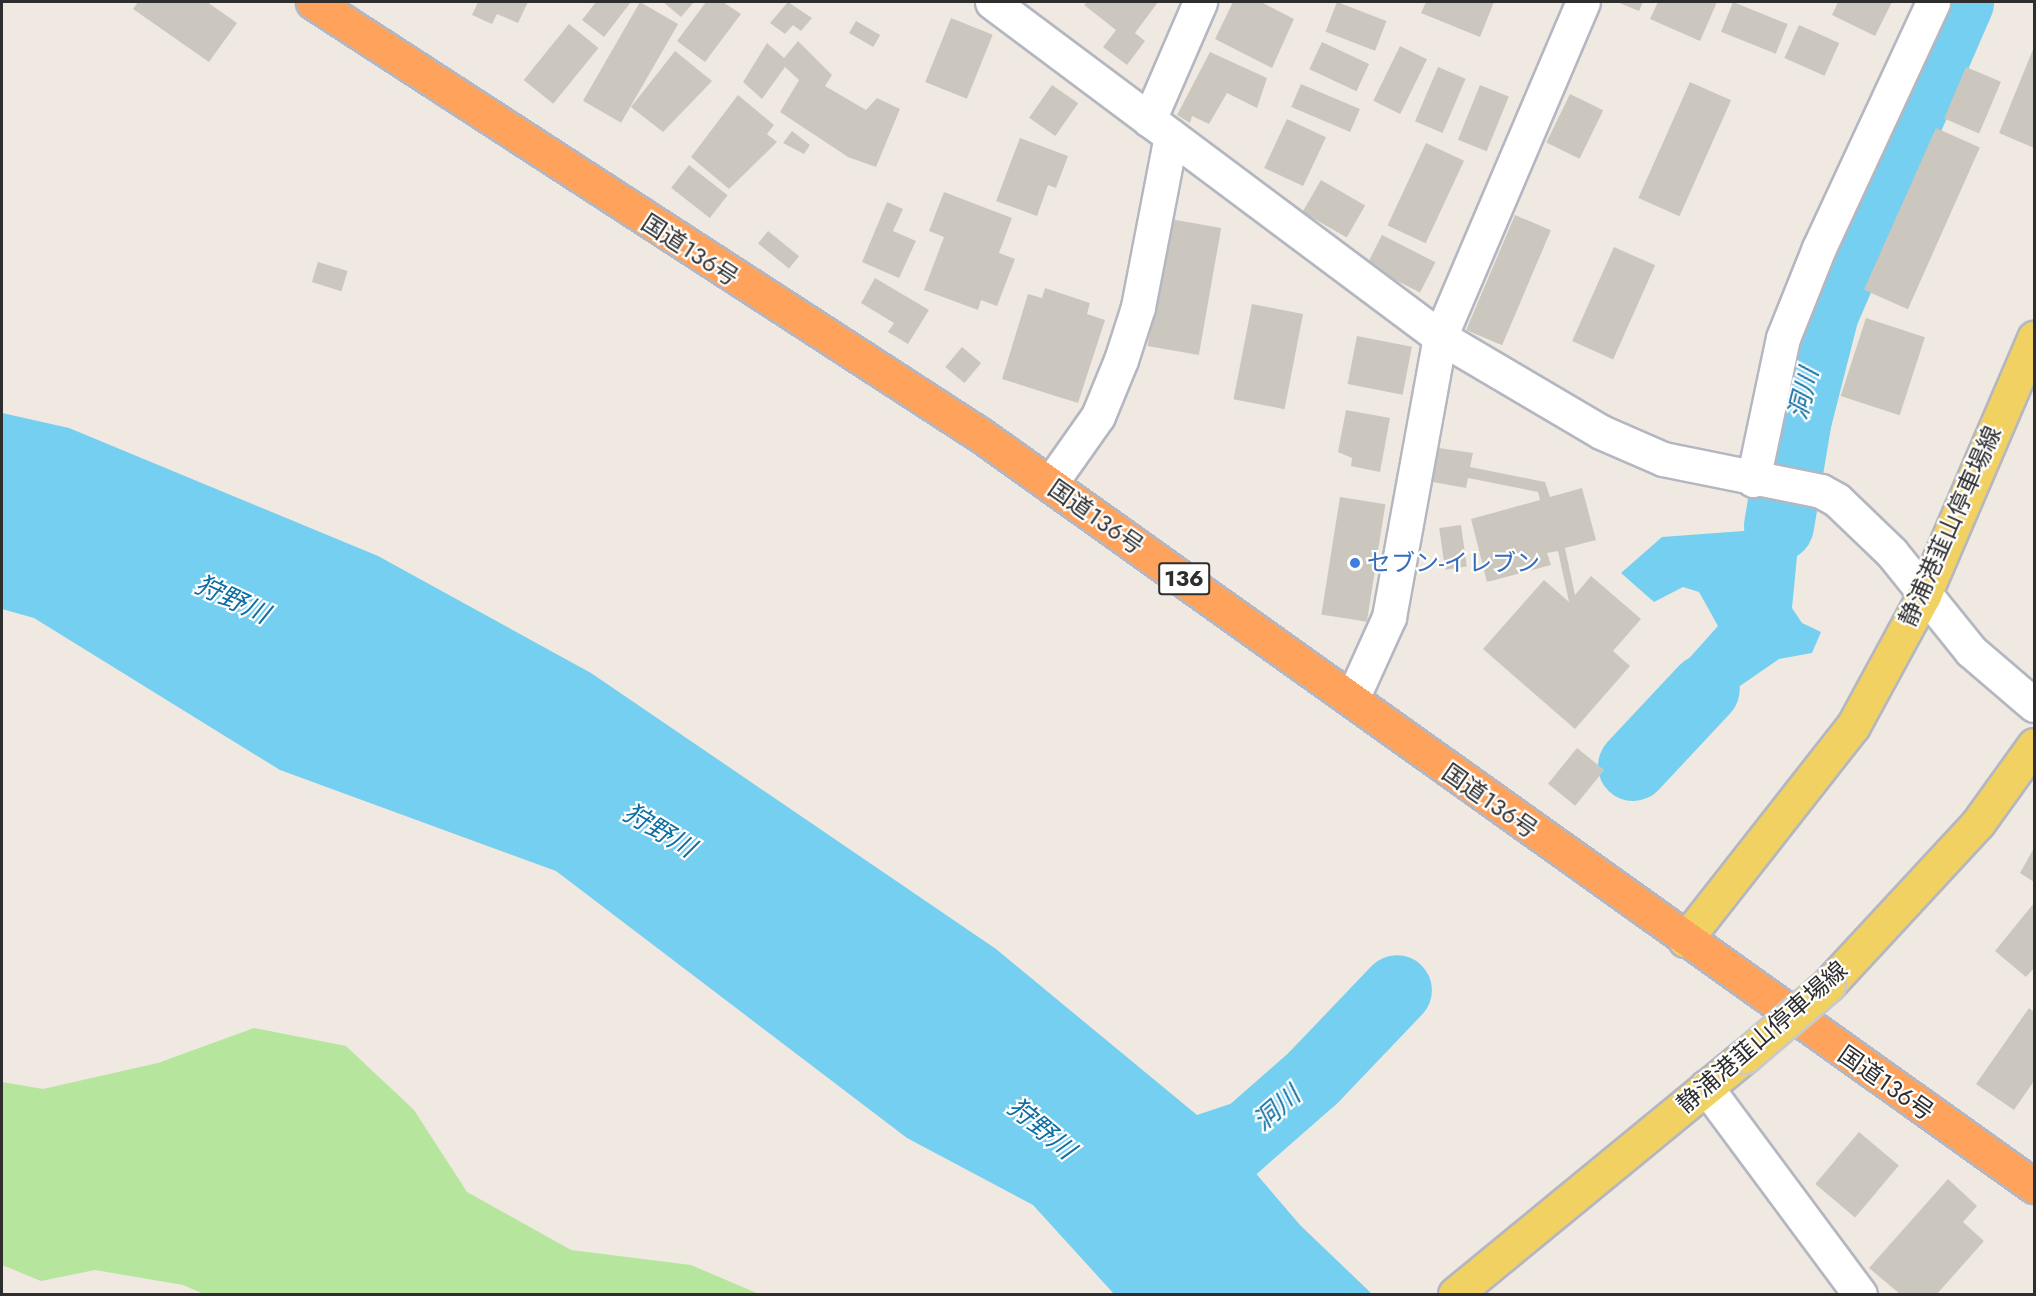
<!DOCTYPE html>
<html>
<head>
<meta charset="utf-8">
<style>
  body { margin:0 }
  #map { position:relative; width:2036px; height:1296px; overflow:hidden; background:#efe9e1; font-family:Jost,"Noto Sans JP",sans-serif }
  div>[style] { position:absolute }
  .green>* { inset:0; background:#b6e59e }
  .water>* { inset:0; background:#75cff0 }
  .river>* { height:70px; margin:-35px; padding:0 35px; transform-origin:35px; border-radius:35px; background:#75cff0 }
  .building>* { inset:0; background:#cbc7bf; transform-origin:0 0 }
  .roads { filter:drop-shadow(2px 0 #b4b7c1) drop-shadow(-2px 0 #b4b7c1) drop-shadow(0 2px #b4b7c1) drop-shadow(0 -2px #b4b7c1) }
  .minor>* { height:33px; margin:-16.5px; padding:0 16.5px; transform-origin:16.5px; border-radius:16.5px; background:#fff }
  .major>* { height:33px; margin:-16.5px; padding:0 16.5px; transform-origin:16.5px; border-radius:16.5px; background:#f2d163 }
  .highway>* { height:33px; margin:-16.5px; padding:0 16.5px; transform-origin:16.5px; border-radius:16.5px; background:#ffa35c }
  .bridges { filter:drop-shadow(2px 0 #c9c9c9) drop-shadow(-2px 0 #c9c9c9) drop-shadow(0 2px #c9c9c9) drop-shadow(0 -2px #c9c9c9) }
  .major-bridge>* { height:33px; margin:-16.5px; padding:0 16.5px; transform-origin:16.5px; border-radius:16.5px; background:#f2d163 }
  .dots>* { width:16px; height:16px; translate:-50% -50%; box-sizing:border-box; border:3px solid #fff; border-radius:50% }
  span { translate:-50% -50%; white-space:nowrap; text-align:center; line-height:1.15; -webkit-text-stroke:4.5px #fff; paint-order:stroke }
  .shield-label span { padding:2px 4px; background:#fff; border:2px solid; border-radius:4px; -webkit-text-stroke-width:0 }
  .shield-label { font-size:22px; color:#2e2e2e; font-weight:700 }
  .street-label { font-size:24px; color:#2e2e2e }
  .shop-label { font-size:24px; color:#366cbe }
  .left { translate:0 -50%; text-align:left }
  .water-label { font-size:26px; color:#0d6fa3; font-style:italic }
  .frame { position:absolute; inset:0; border:3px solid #2e2e2e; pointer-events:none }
</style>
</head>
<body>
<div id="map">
  <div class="green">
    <i style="clip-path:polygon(254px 1028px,346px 1046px,414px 1110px,467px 1192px,571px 1250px,691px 1265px,759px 1294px,204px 1294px,183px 1285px,95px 1270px,41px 1281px,2px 1265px,2px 1082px,43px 1089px,158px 1063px)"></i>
  </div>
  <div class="water">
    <i style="clip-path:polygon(2px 413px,69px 428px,378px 556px,591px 673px,996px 949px,1197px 1115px,1266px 1092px,1285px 1112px,1253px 1170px,1300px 1225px,1372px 1294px,1114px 1294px,1033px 1205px,907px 1138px,556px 871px,280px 770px,34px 618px,2px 609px)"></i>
    <i style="clip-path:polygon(1780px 429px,1809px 433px,1792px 608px,1802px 623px,1821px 632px,1812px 653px,1779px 659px,1737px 688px,1657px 776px,1615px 741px,1718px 626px,1699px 592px,1683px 587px,1654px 602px,1621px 573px,1662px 537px,1757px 530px,1771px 506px)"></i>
  </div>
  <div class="river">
    <i style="left:1779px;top:526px;width:109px;rotate:-80.5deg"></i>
    <i style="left:1797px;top:419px;width:109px;rotate:-75.7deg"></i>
    <i style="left:1824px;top:313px;width:339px;rotate:-66.5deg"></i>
    <i style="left:1633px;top:766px;width:105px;rotate:-46.9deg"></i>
    <i style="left:1206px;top:1172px;width:144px;rotate:-41.3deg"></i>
    <i style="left:1314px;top:1077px;width:120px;rotate:-46.3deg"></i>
  </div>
  <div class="building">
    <i style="clip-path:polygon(138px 2px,207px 2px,237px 23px,209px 62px,133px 9px)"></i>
    <i style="clip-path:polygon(478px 2px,528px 2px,518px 23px,497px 14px,492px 24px,472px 15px)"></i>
    <i style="clip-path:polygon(596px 2px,631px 2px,604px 37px,582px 20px)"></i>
    <i style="left:640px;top:2px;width:44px;height:114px;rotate:30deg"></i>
    <i style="clip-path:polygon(663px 2px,694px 2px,681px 17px)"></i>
    <i style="clip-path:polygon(706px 2px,723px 2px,741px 14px,705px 62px,677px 41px)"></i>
    <i style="clip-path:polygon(788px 2px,812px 18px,801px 31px,793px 25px,785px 34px,770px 23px)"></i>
    <i style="clip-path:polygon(1087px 2px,1158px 2px,1135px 33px,1145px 41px,1127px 65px,1103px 47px,1116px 30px,1084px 5px)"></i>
    <i style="clip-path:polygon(1233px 2px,1261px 2px,1294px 19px,1272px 68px,1215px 39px)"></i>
    <i style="left:1337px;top:2px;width:53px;height:32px;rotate:21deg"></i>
    <i style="clip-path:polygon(1426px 2px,1494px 2px,1480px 37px,1421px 13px)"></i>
    <i style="clip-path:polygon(1617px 2px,1643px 2px,1639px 11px)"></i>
    <i style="clip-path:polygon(1658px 2px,1717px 2px,1700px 41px,1650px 19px)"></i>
    <i style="left:1733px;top:2px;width:59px;height:32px;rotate:22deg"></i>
    <i style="clip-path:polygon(1838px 2px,1892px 2px,1875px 36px,1832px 15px)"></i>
    <i style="left:951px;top:18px;width:45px;height:69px;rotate:22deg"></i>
    <i style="left:856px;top:21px;width:28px;height:14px;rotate:30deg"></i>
    <i style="left:569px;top:24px;width:38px;height:72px;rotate:39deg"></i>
    <i style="left:1799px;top:25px;width:44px;height:36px;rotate:24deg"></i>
    <i style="clip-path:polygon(798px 41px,832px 75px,825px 86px,866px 110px,877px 98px,900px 109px,876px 167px,848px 157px,780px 112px,799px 80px,785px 67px,762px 99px,743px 82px,767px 43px,784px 58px)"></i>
    <i style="left:1322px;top:42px;width:52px;height:30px;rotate:25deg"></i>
    <i style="left:1400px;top:46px;width:30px;height:61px;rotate:26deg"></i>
    <i style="clip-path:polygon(2034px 47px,2034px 148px,1999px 133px)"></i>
    <i style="clip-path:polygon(675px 51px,712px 81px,663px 132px,631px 107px)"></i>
    <i style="clip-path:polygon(1210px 52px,1267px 78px,1257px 108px,1227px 93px,1209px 124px,1192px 116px,1190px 123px,1177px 115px)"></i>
    <i style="left:1438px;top:67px;width:30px;height:59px;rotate:23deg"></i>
    <i style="left:1966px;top:67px;width:38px;height:56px;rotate:23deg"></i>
    <i style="left:1690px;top:82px;width:45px;height:127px;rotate:24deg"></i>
    <i style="left:1301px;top:84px;width:64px;height:25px;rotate:23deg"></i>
    <i style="left:1052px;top:85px;width:32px;height:40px;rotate:35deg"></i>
    <i style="left:1480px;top:85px;width:31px;height:59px;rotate:22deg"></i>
    <i style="left:1570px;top:94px;width:37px;height:54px;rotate:26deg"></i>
    <i style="clip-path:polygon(738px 95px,774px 125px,767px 134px,777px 142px,729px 189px,691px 157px)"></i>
    <i style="left:1287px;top:119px;width:43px;height:54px;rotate:25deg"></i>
    <i style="left:1936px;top:128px;width:48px;height:177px;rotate:24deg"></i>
    <i style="clip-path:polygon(792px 131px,810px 145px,804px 154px,783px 143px)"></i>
    <i style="clip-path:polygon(1020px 138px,1068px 156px,1056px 188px,1048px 185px,1037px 216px,996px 201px)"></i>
    <i style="left:1426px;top:143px;width:42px;height:91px;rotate:25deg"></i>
    <i style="left:689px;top:165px;width:49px;height:29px;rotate:38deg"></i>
    <i style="left:1321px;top:180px;width:51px;height:37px;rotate:30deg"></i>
    <i style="clip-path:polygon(944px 192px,1012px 218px,999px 253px,1015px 259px,997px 306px,981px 300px,978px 310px,924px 290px,944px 237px,929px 231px)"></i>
    <i style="clip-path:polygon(887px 202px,903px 209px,893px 231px,916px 241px,899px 278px,862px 262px)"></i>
    <i style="left:1515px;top:215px;width:39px;height:125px;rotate:23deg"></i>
    <i style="left:1170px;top:219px;width:52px;height:129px;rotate:10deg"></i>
    <i style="left:768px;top:231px;width:40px;height:16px;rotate:39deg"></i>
    <i style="left:1382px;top:235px;width:60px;height:34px;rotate:27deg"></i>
    <i style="left:1614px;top:247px;width:45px;height:103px;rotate:24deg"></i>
    <i style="left:318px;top:262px;width:31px;height:21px;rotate:17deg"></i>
    <i style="clip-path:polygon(875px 278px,929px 310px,908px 344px,888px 332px,894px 323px,861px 303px)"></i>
    <i style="clip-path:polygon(1045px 288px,1090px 303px,1087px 314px,1105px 320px,1078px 403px,1002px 379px,1028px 294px,1042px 298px)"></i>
    <i style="left:1252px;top:304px;width:52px;height:97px;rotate:11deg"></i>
    <i style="left:1866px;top:318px;width:62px;height:82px;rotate:18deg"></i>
    <i style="left:1357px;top:336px;width:56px;height:49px;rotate:11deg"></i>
    <i style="left:962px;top:347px;width:25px;height:26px;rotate:40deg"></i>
    <i style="clip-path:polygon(1346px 410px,1390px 418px,1380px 472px,1351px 466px,1352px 458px,1338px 452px)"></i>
    <i style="clip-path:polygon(1439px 448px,1473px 453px,1470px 467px,1545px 482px,1550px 497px,1582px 488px,1596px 540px,1565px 548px,1575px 595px,1591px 576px,1641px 619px,1613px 651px,1630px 666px,1575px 729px,1483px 649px,1544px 580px,1569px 602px,1558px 551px,1547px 553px,1551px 565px,1487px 582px,1471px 519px,1540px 500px,1538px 492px,1468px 478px,1466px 488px,1433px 482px)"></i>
    <i style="left:1340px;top:497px;width:46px;height:119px;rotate:9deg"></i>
    <i style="left:1461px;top:525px;width:42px;height:22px;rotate:82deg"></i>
    <i style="left:1577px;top:748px;width:35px;height:46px;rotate:39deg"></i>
    <i style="clip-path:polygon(2034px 848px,2034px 882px,2020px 873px)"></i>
    <i style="clip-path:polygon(2034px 903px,2034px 968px,2026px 977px,1995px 951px)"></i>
    <i style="clip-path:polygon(2029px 1008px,2034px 1012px,2034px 1081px,2014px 1110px,1976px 1084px)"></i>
    <i style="left:1859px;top:1132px;width:52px;height:68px;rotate:40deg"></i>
    <i style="clip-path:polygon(1948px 1179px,1977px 1206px,1963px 1222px,1984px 1241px,1937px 1294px,1900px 1294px,1869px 1268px)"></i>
  </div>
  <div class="roads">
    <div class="minor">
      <i style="left:992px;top:2px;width:559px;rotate:36.79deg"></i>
      <i style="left:1440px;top:337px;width:187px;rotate:30.5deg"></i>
      <i style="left:1601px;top:432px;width:68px;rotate:23.5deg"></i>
      <i style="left:1663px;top:459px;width:161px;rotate:11.4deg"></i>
      <i style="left:1821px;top:491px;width:18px;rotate:29deg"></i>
      <i style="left:1837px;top:500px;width:76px;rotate:43.9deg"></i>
      <i style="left:1892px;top:553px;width:126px;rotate:51.1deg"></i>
      <i style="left:1971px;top:651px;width:83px;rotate:40.6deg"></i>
      <i style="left:1149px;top:120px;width:129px;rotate:-66.6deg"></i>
      <i style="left:1753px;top:480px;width:145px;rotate:-78.1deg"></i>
      <i style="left:1783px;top:338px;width:97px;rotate:-68.2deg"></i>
      <i style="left:1819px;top:248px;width:271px;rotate:-65.1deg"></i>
      <i style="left:1050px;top:484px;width:83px;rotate:-54.8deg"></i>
      <i style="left:1098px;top:416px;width:61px;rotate:-67.7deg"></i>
      <i style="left:1121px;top:360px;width:56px;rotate:-72.2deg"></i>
      <i style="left:1138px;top:307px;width:174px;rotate:-79.1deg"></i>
      <i style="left:1352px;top:699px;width:90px;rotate:-65.7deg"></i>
      <i style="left:1389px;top:617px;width:285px;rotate:-79.7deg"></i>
      <i style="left:1440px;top:337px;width:364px;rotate:-66.9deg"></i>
      <i style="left:1706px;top:1087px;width:258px;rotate:53.4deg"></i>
    </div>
    <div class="major">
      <i style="left:1685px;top:940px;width:272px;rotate:-51.9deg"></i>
      <i style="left:1853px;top:726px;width:149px;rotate:-61.5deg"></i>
      <i style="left:1924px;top:595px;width:280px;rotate:-66.8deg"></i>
      <i style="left:1828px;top:985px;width:221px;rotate:-47.2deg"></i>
      <i style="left:1978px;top:823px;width:96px;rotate:-54.3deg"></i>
      <i style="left:1455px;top:1294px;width:375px;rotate:-39.4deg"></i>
    </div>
    <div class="highway">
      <i style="left:313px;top:2px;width:797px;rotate:32.97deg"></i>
      <i style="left:982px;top:436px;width:1292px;rotate:35.49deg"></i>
    </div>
  </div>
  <div class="bridges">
    <div class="major-bridge">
      <i style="left:1745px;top:1056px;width:109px;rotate:-40.5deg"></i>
    </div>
  </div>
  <div class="dots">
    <i style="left:1355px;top:563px;background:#3f7fe0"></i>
  </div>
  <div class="shield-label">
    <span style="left:1184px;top:579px">136</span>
  </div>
  <div class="street-label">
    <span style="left:690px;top:250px;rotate:33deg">国道136号</span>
    <span style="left:1096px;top:517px;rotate:35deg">国道136号</span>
    <span style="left:1950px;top:526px;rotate:-66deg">静浦港韮山停車場線</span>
    <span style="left:1490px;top:801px;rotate:35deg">国道136号</span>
    <span style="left:1762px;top:1037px;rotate:-41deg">静浦港韮山停車場線</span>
    <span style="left:1886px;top:1083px;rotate:35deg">国道136号</span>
  </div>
  <div class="shop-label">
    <span class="left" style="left:1367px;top:563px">セブン-イレブン</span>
  </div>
  <div class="water-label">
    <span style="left:1804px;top:394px;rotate:-76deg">洞川</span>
    <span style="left:232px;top:600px;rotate:25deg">狩野川</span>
    <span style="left:659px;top:831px;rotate:31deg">狩野川</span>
    <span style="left:1277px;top:1109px;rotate:-41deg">洞川</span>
    <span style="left:1041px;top:1129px;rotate:40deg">狩野川</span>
  </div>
  <div class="frame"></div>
</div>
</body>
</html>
